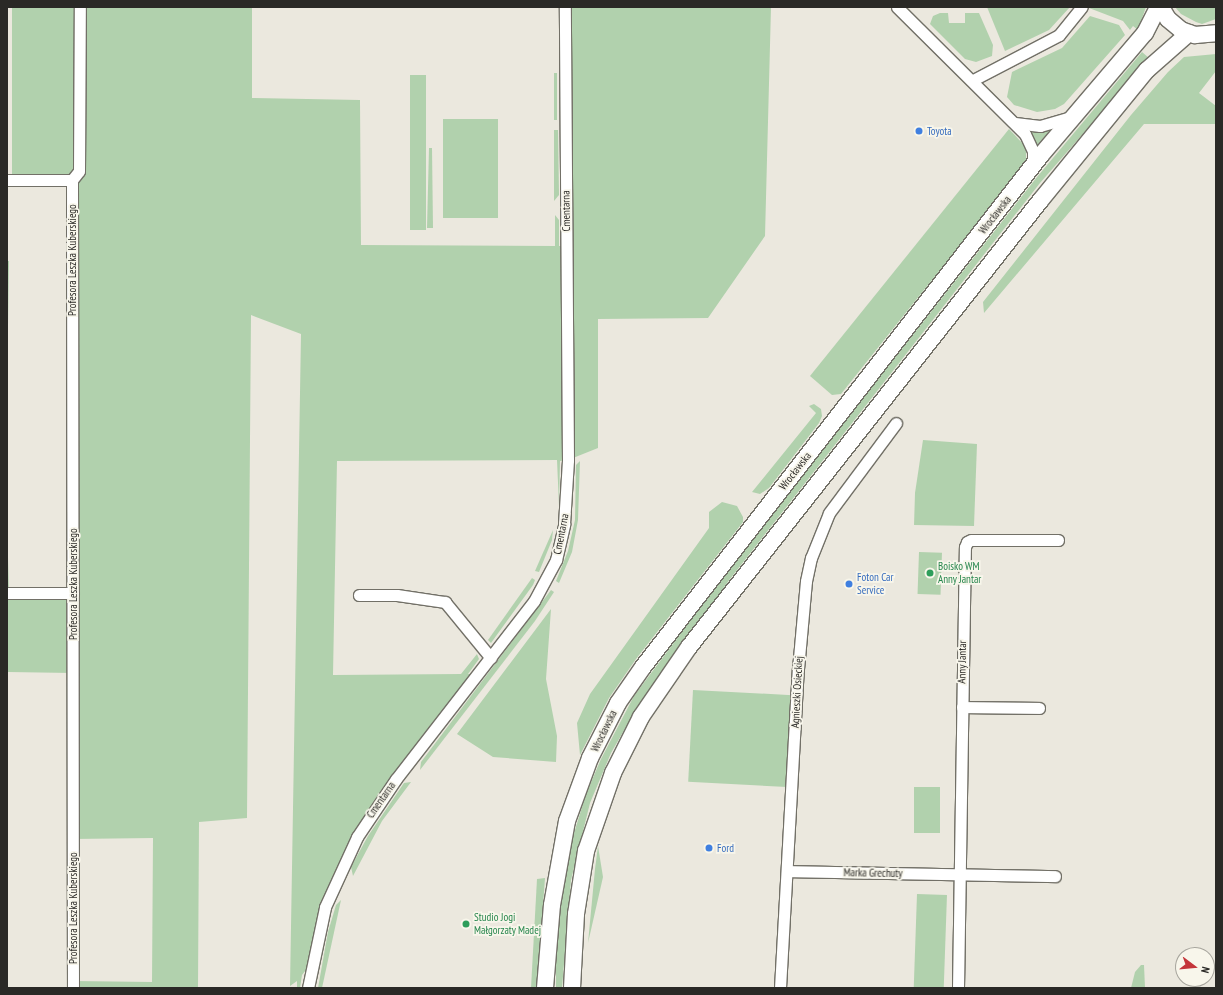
<!DOCTYPE html>
<html>
<head>
<meta charset="utf-8">
<style>
  body { margin:0 }
  #map { position:relative; width:1223px; height:995px; overflow:hidden; background:#ebe8de; font-family:"PT Sans Narrow",sans-serif }
  div>[style] { position:absolute }
  .green>* { inset:0; background:#b1d1ad; transform-origin:0 0 }
  .roads { filter:drop-shadow(1px 0 #727067) drop-shadow(-1px 0 #727067) drop-shadow(0 1px #727067) drop-shadow(0 -1px #727067) }
  .street>* { height:11px; margin:-5.5px; padding:0 5.5px; transform-origin:5.5px; border-radius:5.5px; background:#fff }
  .secondary>* { height:16px; margin:-8px; padding:0 8px; transform-origin:8px; border-radius:8px; background:#fff }
  .dots>* { width:11px; height:11px; translate:-50% -50%; box-sizing:border-box; border:2px solid #f8f6eb; border-radius:50% }
  span { translate:-50% -50%; white-space:nowrap; text-align:center; line-height:1.15; -webkit-text-stroke:3.5px #f8f6eb; paint-order:stroke }
  .shop-label { font-size:11px; color:#366cbe }
  .left { translate:0 -50%; text-align:left }
  .street-label { font-size:11px; color:#2a2926 }
  .leisure-label { font-size:11px; color:#27864d }
  .frame { position:absolute; inset:0; border:8px solid #2a2926; pointer-events:none }
  .north { position:absolute; left:1175px; top:947px; width:40px; height:40px; box-sizing:border-box; background:#f8f6eb; border:1px solid #a6a49c; border-radius:50%; rotate:106deg; font-size:11px; font-weight:700; line-height:16px; text-align:center; color:#2a2926 }
  .north::after { content:''; display:block; margin:auto; width:14px; height:18px; background:#c4353a; clip-path:polygon(50% 0,100% 100%,50% 72%,0 100%) }
</style>
</head>
<body>
<div id="map">
  <div class="green">
    <i style="clip-path:polygon(12px 7px,252px 7px,252px 98px,360px 100px,361px 245px,555px 246px,555px 215px,559px 220px,559px 246px,566px 246px,565px 7px,771px 7px,765px 236px,708px 318px,598px 319px,598px 448px,568px 460px,560px 461px,559px 506px,557px 460px,337px 461px,333px 675px,461px 674px,477px 654px,479px 659px,468px 674px,478px 674px,349px 850px,312px 962px,302px 975px,300px 988px,297px 988px,297px 981px,290px 986px,301px 334px,251px 315px,247px 818px,199px 822px,198px 988px,73px 988px,73px 981px,152px 982px,153px 838px,73px 839px,72px 673px,8px 672px,7px 805px,7px 521px,9px 593px,72px 593px,72px 180px,12px 180px)"></i>
    <i style="clip-path:polygon(987px 7px,1070px 7px,1049px 30px,1005px 51px)"></i>
    <i style="clip-path:polygon(1146px 7px,1138px 30px,1133px 26px,1130px 30px,1123px 21px,1089px 8px)"></i>
    <i style="clip-path:polygon(1175px 7px,1216px 7px,1216px 19px,1202px 24px,1196px 22px,1181px 14px)"></i>
    <i style="clip-path:polygon(940px 13px,948px 13px,949px 23px,965px 23px,965px 13px,979px 13px,993px 45px,992px 56px,976px 62px,965px 59px,930px 24px,933px 16px)"></i>
    <i style="clip-path:polygon(1090px 16px,1119px 25px,1125px 35px,1064px 104px,1055px 109px,1037px 112px,1014px 105px,1007px 97px,1012px 72px,1062px 48px)"></i>
    <i style="clip-path:polygon(1142px 52px,1149px 58px,1040px 183px,730px 579px,638px 706px,611px 753px,590px 803px,571px 880px,562px 988px,556px 988px,556px 932px,571px 843px,586px 794px,601px 759px,634px 696px,729px 569px,1037px 177px)"></i>
    <i style="clip-path:polygon(1216px 54px,1216px 71px,1199px 93px,1216px 106px,1216px 124px,1144px 124px,984px 313px,983px 302px,1131px 115px,1168px 72px,1184px 57px)"></i>
    <i style="left:554px;top:73px;width:3px;height:47px"></i>
    <i style="left:410px;top:75px;width:16px;height:155px"></i>
    <i style="left:443px;top:119px;width:55px;height:99px"></i>
    <i style="clip-path:polygon(1009px 129px,1026px 147px,1026px 162px,841px 394px,832px 395px,810px 376px)"></i>
    <i style="clip-path:polygon(554px 130px,558px 130px,559px 195px,554px 201px)"></i>
    <i style="clip-path:polygon(1031px 130px,1048px 130px,1050px 131px,1037px 145px,1029px 132px)"></i>
    <i style="clip-path:polygon(429px 148px,432px 148px,433px 228px,427px 228px)"></i>
    <i style="clip-path:polygon(7px 261px,9px 261px,7px 390px)"></i>
    <i style="clip-path:polygon(814px 404px,821px 409px,822px 416px,819px 423px,769px 488px,760px 494px,752px 492px,816px 413px,809px 406px)"></i>
    <i style="clip-path:polygon(923px 440px,977px 444px,974px 526px,914px 525px,915px 493px)"></i>
    <i style="clip-path:polygon(580px 461px,578px 520px,572px 552px,559px 583px,556px 581px,568px 551px,575px 520px,576px 465px)"></i>
    <i style="clip-path:polygon(722px 502px,737px 506px,743px 517px,743px 522px,636px 659px,609px 698px,580px 755px,577px 723px,590px 694px,709px 528px,709px 512px)"></i>
    <i style="clip-path:polygon(553px 530px,552px 540px,539px 572px,535px 571px)"></i>
    <i style="left:919px;top:552px;width:23px;height:42px;rotate:2deg"></i>
    <i style="clip-path:polygon(532px 578px,535px 580px,533px 585px,491px 643px,488px 640px)"></i>
    <i style="clip-path:polygon(551px 590px,554px 592px,535px 621px,420px 770px,421px 762px)"></i>
    <i style="clip-path:polygon(551px 609px,546px 679px,557px 736px,556px 762px,493px 757px,457px 734px)"></i>
    <i style="left:693px;top:690px;width:104px;height:92px;rotate:3deg"></i>
    <i style="clip-path:polygon(411px 782px,382px 821px,353px 876px,351px 867px,368px 836px,404px 783px)"></i>
    <i style="left:914px;top:787px;width:26px;height:46px"></i>
    <i style="clip-path:polygon(598px 846px,603px 877px,588px 943px,595px 869px)"></i>
    <i style="clip-path:polygon(545px 878px,537px 988px,531px 988px,537px 879px)"></i>
    <i style="left:917px;top:894px;width:30px;height:94px;rotate:2deg"></i>
    <i style="clip-path:polygon(341px 900px,322px 988px,318px 988px,328px 932px,336px 905px)"></i>
    <i style="clip-path:polygon(1141px 965px,1144px 965px,1145px 988px,1131px 988px,1135px 972px)"></i>
  </div>
  <div class="roads">
    <div class="street">
      <i style="left:897px;top:7px;width:180px;rotate:44.8deg"></i>
      <i style="left:1025px;top:134px;width:19px;rotate:65deg"></i>
      <i style="left:1033px;top:151px;width:14px;rotate:90deg"></i>
      <i style="left:973px;top:80px;width:97px;rotate:-27.6deg"></i>
      <i style="left:1059px;top:35px;width:36px;rotate:-51deg"></i>
      <i style="left:1015px;top:123px;width:25px;rotate:7deg"></i>
      <i style="left:1040px;top:126px;width:33px;rotate:-16deg"></i>
      <i style="left:7px;top:180px;width:65px"></i>
      <i style="left:72px;top:180px;width:808px;rotate:89.93deg"></i>
      <i style="left:72px;top:180px;width:11px;rotate:-52deg"></i>
      <i style="left:79px;top:171px;width:164px;rotate:-89.7deg"></i>
      <i style="left:7px;top:593px;width:66px"></i>
      <i style="left:359px;top:595px;width:38px"></i>
      <i style="left:397px;top:595px;width:49px;rotate:8.3deg"></i>
      <i style="left:445px;top:602px;width:72px;rotate:50.6deg"></i>
      <i style="left:962px;top:707px;width:77px;rotate:0.7deg"></i>
      <i style="left:787px;top:871px;width:268px;rotate:1.1deg"></i>
      <i style="left:308px;top:988px;width:83px;rotate:-78.1deg"></i>
      <i style="left:325px;top:907px;width:77px;rotate:-65.4deg"></i>
      <i style="left:357px;top:837px;width:70px;rotate:-56.1deg"></i>
      <i style="left:396px;top:779px;width:225px;rotate:-52.2deg"></i>
      <i style="left:534px;top:601px;width:47px;rotate:-61.8deg"></i>
      <i style="left:556px;top:560px;width:37px;rotate:-77deg"></i>
      <i style="left:564px;top:524px;width:64px;rotate:-86.4deg"></i>
      <i style="left:568px;top:460px;width:453px;rotate:-90.4deg"></i>
      <i style="left:780px;top:988px;width:320px;rotate:-86.8deg"></i>
      <i style="left:798px;top:669px;width:88px;rotate:-84.8deg"></i>
      <i style="left:806px;top:581px;width:24px;rotate:-78deg"></i>
      <i style="left:811px;top:558px;width:48px;rotate:-68.2deg"></i>
      <i style="left:829px;top:513px;width:112px;rotate:-53.3deg"></i>
      <i style="left:958px;top:988px;width:441px;rotate:-89.1deg"></i>
      <i style="left:965px;top:547px;width:5px;rotate:-68deg"></i>
      <i style="left:967px;top:542px;width:4px;rotate:-27deg"></i>
      <i style="left:971px;top:540px;width:87px"></i>
    </div>
    <div class="secondary">
      <i style="left:1161px;top:7px;width:14px;rotate:60deg"></i>
      <i style="left:1168px;top:19px;width:17px;rotate:40deg"></i>
      <i style="left:1181px;top:30px;width:15px;rotate:20deg"></i>
      <i style="left:1195px;top:35px;width:21px;rotate:-5deg"></i>
      <i style="left:545px;top:988px;width:83px;rotate:-85.2deg"></i>
      <i style="left:552px;top:905px;width:85px;rotate:-79.9deg"></i>
      <i style="left:567px;top:821px;width:67px;rotate:-69.9deg"></i>
      <i style="left:590px;top:758px;width:62px;rotate:-63deg"></i>
      <i style="left:618px;top:703px;width:44px;rotate:-55.2deg"></i>
      <i style="left:643px;top:667px;width:648px;rotate:-52.14deg"></i>
      <i style="left:1041px;top:155px;width:160px;rotate:-49.6deg"></i>
      <i style="left:1145px;top:33px;width:29px;rotate:-63deg"></i>
      <i style="left:572px;top:988px;width:74px;rotate:-86.9deg"></i>
      <i style="left:576px;top:914px;width:64px;rotate:-81deg"></i>
      <i style="left:586px;top:851px;width:83px;rotate:-70.9deg"></i>
      <i style="left:613px;top:773px;width:63px;rotate:-63.4deg"></i>
      <i style="left:641px;top:717px;width:85px;rotate:-55.6deg"></i>
      <i style="left:689px;top:647px;width:568px;rotate:-51.8deg"></i>
      <i style="left:1040px;top:201px;width:169px;rotate:-50.8deg"></i>
      <i style="left:1147px;top:70px;width:56px;rotate:-41.4deg"></i>
    </div>
  </div>
  <div class="dots">
    <i style="left:919px;top:131px;background:#3f7fe0"></i>
    <i style="left:930px;top:573px;background:#2e9e5b"></i>
    <i style="left:849px;top:584px;background:#3f7fe0"></i>
    <i style="left:709px;top:848px;background:#3f7fe0"></i>
    <i style="left:466px;top:924px;background:#2e9e5b"></i>
  </div>
  <div class="shop-label">
    <span class="left" style="left:927px;top:131px">Toyota</span>
    <span class="left" style="left:857px;top:584px">Foton Car<br>Service</span>
    <span class="left" style="left:717px;top:848px">Ford</span>
  </div>
  <div class="street-label">
    <span style="left:566px;top:211px;rotate:-91deg">Cmentarna</span>
    <span style="left:995px;top:215px;rotate:-52deg">Wrocławska</span>
    <span style="left:72px;top:260px;rotate:-90deg">Profesora Leszka Kuberskiego</span>
    <span style="left:795px;top:471px;rotate:-52deg">Wrocławska</span>
    <span style="left:561px;top:534px;rotate:-79deg">Cmentarna</span>
    <span style="left:73px;top:584px;rotate:-90deg">Profesora Leszka Kuberskiego</span>
    <span style="left:962px;top:662px;rotate:-89deg">Anny Jantar</span>
    <span style="left:797px;top:692px;rotate:-87deg">Agnieszki Osieckiej</span>
    <span style="left:604px;top:731px;rotate:-64deg">Wrocławska</span>
    <span style="left:381px;top:800px;rotate:-55deg">Cmentarna</span>
    <span style="left:873px;top:873px;rotate:1deg">Marka Grechuty</span>
    <span style="left:73px;top:908px;rotate:-90deg">Profesora Leszka Kuberskiego</span>
  </div>
  <div class="leisure-label">
    <span class="left" style="left:938px;top:573px">Boisko WM<br>Anny Jantar</span>
    <span class="left" style="left:474px;top:924px">Studio Jogi<br>Małgorzaty Madej</span>
  </div>
  <div class="frame"></div>
  <div class="north">N</div>
</div>
</body>
</html>
